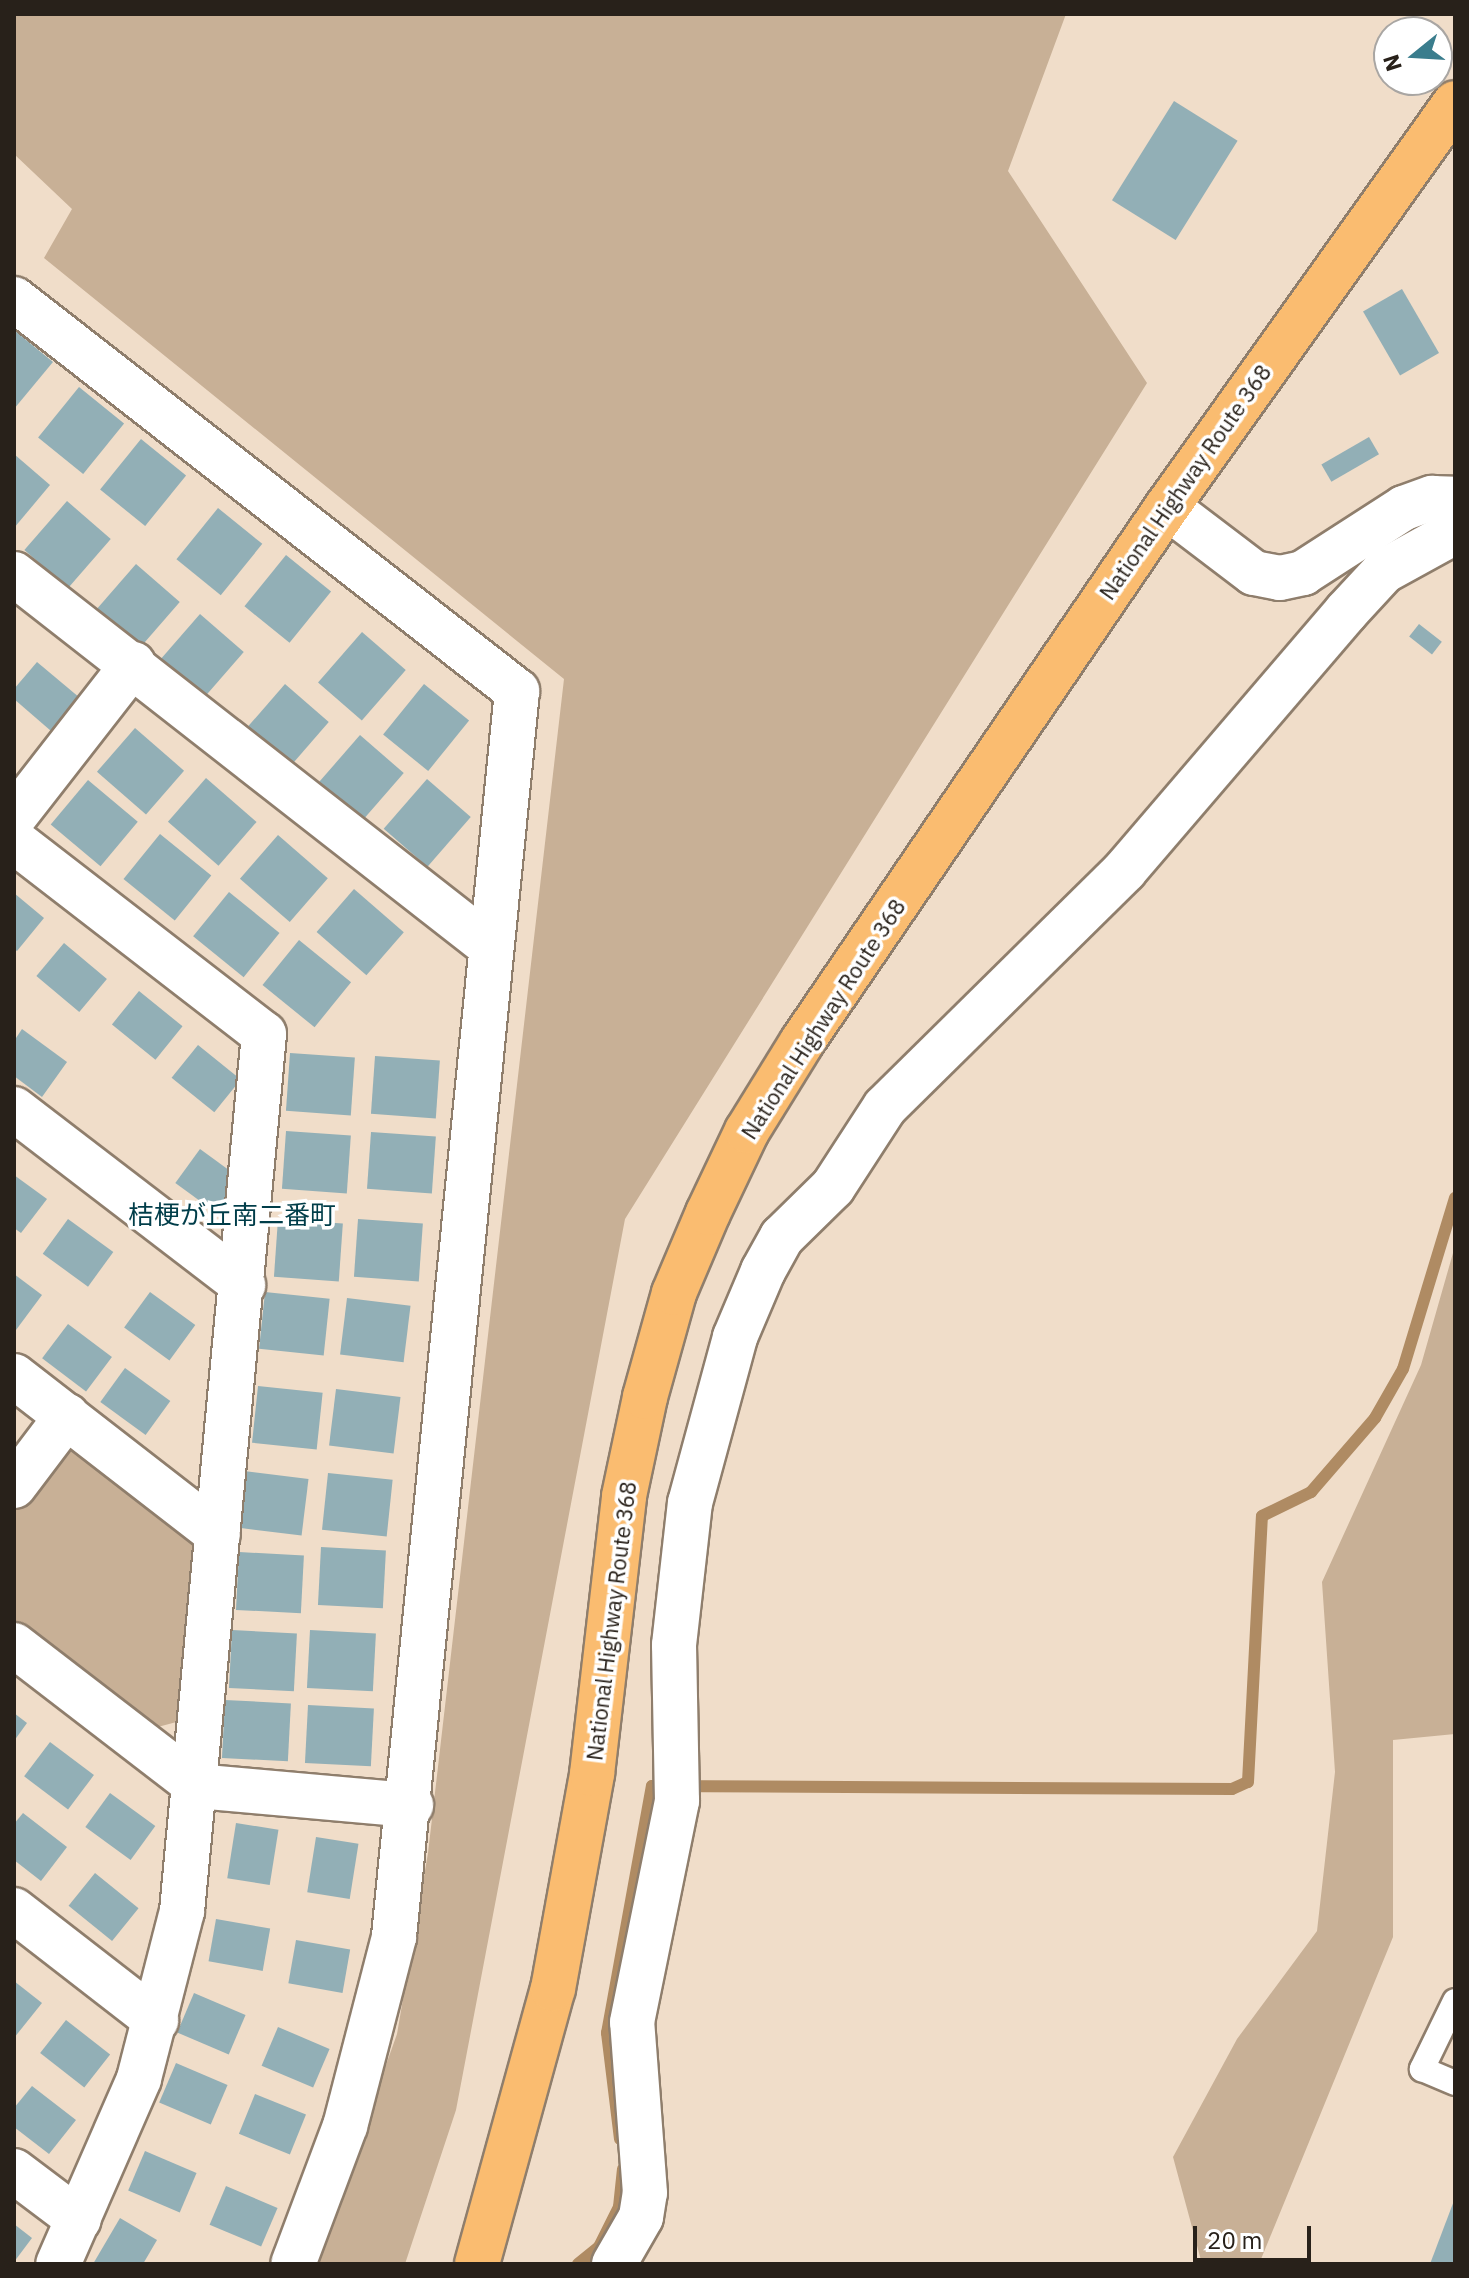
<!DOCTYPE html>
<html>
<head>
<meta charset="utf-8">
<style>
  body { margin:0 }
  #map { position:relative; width:1469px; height:2278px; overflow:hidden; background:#f0ddc9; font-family:"IBM Plex Sans","Noto Sans JP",sans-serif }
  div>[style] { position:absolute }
  .green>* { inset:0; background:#c8b096 }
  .stream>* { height:12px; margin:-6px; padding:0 6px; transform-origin:6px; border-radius:6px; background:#af8b63 }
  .building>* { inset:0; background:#92afb6; transform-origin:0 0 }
  .roads { filter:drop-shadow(2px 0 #8f7e6c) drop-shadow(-2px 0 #8f7e6c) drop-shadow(0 2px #8f7e6c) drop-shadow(0 -2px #8f7e6c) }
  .service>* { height:24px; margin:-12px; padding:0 12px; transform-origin:12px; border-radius:12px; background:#fff }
  .minor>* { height:44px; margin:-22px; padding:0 22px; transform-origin:22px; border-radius:22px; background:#fff }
  .trunk>* { height:44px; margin:-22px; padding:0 22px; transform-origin:22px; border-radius:22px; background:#fabc70 }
  span { translate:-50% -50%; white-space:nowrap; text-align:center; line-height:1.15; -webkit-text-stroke:7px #fff; paint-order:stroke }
  .street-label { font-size:22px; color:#28211a }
  .quarter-label { font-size:26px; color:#003d49 }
  .frame { position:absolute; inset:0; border:16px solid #28211a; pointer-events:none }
  .north { position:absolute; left:1373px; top:16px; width:80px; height:80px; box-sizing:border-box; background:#fff; border:2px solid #a9a6a3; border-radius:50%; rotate:252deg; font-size:22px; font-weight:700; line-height:32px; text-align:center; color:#28211a }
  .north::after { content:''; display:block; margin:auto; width:28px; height:36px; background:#3a7d8d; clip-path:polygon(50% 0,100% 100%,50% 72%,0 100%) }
  .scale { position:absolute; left:1193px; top:2226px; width:118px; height:36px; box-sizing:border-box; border:4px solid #28211a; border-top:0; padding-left:10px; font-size:24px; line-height:28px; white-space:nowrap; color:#28211a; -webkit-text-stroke:6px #fff; paint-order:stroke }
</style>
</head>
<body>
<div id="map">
  <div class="green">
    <i style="clip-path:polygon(14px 14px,1066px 14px,1008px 171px,1147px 383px,625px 1219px,456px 2110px,405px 2264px,315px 2264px,397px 2034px,428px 1853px,564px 679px,44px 258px,72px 209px,14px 154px)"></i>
    <i style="clip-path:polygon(1455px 1246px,1455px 1734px,1393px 1740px,1393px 1937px,1259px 2264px,1202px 2264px,1173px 2157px,1237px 2039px,1317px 1931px,1335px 1772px,1322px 1582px,1421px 1365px)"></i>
    <i style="clip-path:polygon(78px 1444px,186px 1531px,198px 1556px,184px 1720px,154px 1728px,14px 1621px,14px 1508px,58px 1450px)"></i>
  </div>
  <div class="stream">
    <i style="left:620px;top:2139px;width:107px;rotate:-97deg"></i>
    <i style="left:607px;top:2033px;width:251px;rotate:-79.7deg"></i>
    <i style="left:652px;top:1786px;width:580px;rotate:0.3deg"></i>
    <i style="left:1232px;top:1789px;width:17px;rotate:-24deg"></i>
    <i style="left:1248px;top:1782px;width:266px;rotate:-87deg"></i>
    <i style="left:1262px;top:1516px;width:55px;rotate:-26.1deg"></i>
    <i style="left:1311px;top:1492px;width:98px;rotate:-49.1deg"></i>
    <i style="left:1375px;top:1418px;width:56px;rotate:-60.3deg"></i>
    <i style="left:1403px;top:1369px;width:179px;rotate:-73.1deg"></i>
    <i style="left:578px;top:2264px;width:27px;rotate:-39deg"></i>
    <i style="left:599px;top:2247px;width:45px;rotate:-63.4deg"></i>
    <i style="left:619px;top:2207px;width:38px;rotate:-84deg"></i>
  </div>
  <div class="building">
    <i style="left:1174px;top:101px;width:75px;height:117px;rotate:32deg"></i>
    <i style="left:1402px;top:289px;width:74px;height:45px;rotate:60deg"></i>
    <i style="clip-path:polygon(14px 330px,53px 362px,14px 409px)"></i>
    <i style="left:79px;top:387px;width:58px;height:65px;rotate:39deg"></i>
    <i style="left:1369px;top:437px;width:20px;height:55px;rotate:60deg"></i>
    <i style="left:141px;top:439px;width:58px;height:65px;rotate:39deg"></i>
    <i style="clip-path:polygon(14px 454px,50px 485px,14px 528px)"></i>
    <i style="left:67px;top:501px;width:58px;height:65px;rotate:41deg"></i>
    <i style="left:218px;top:508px;width:57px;height:66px;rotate:39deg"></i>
    <i style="left:286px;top:555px;width:58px;height:66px;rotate:39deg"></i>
    <i style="left:136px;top:564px;width:58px;height:65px;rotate:41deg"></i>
    <i style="left:200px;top:614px;width:58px;height:66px;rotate:41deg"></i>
    <i style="left:1419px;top:624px;width:29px;height:16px;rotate:38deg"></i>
    <i style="left:362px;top:632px;width:58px;height:67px;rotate:41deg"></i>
    <i style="clip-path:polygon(37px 662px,80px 698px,51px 731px,14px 699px,14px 689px)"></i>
    <i style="left:285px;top:684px;width:58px;height:65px;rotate:41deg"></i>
    <i style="left:424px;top:684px;width:58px;height:65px;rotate:39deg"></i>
    <i style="left:135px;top:728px;width:65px;height:58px;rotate:41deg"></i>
    <i style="left:360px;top:735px;width:58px;height:66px;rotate:41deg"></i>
    <i style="left:206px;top:778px;width:67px;height:58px;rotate:41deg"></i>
    <i style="left:427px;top:779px;width:58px;height:66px;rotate:41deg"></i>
    <i style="left:88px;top:780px;width:65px;height:58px;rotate:40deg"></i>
    <i style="left:160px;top:834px;width:66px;height:58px;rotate:39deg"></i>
    <i style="left:278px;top:835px;width:66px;height:58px;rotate:41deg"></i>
    <i style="left:354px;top:889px;width:66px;height:57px;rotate:41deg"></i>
    <i style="left:229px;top:892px;width:65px;height:57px;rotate:39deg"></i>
    <i style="clip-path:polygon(14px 893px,44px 918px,17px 951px,14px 949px)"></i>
    <i style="left:299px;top:940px;width:67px;height:58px;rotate:39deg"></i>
    <i style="left:64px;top:943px;width:56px;height:43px;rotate:40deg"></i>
    <i style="left:139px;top:991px;width:56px;height:43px;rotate:39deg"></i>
    <i style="clip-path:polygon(22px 1029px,67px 1062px,42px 1097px,14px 1076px,14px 1041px)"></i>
    <i style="left:198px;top:1045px;width:55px;height:42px;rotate:39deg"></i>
    <i style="left:290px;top:1053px;width:65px;height:58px;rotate:4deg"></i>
    <i style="left:375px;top:1056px;width:65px;height:58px;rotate:4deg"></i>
    <i style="left:286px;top:1131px;width:65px;height:58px;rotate:4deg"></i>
    <i style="left:371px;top:1132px;width:65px;height:57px;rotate:4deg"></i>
    <i style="left:200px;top:1149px;width:56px;height:42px;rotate:36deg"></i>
    <i style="clip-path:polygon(14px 1175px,47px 1199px,21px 1233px,14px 1228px)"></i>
    <i style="left:68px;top:1219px;width:56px;height:43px;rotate:36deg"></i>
    <i style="left:278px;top:1219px;width:65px;height:58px;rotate:4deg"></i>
    <i style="left:358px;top:1219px;width:65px;height:58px;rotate:4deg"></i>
    <i style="clip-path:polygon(14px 1274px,42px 1295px,16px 1330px,14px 1328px)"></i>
    <i style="left:150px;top:1292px;width:56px;height:44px;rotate:36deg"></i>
    <i style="left:265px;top:1292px;width:65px;height:57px;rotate:6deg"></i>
    <i style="left:347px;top:1298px;width:64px;height:57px;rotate:7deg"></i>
    <i style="left:68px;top:1324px;width:55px;height:43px;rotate:37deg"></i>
    <i style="left:125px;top:1368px;width:56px;height:42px;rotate:36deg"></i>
    <i style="left:258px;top:1386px;width:65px;height:57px;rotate:6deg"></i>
    <i style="left:336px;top:1389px;width:65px;height:57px;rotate:7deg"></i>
    <i style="left:244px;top:1471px;width:65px;height:57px;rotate:7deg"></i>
    <i style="left:328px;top:1473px;width:65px;height:57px;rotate:6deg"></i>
    <i style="left:321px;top:1547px;width:65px;height:58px;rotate:3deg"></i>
    <i style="left:239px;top:1552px;width:65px;height:58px;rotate:3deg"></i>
    <i style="left:232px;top:1630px;width:65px;height:58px;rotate:3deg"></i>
    <i style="left:310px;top:1630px;width:66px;height:58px;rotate:3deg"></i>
    <i style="left:225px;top:1700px;width:66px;height:58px;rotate:3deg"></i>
    <i style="left:308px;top:1705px;width:66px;height:58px;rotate:3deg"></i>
    <i style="clip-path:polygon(14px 1713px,27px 1723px,14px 1741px)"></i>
    <i style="left:50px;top:1742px;width:55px;height:43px;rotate:37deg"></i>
    <i style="left:110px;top:1793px;width:56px;height:42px;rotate:36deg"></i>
    <i style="clip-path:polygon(23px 1813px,67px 1847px,41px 1881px,14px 1860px,14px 1824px)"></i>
    <i style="left:236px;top:1823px;width:43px;height:56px;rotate:9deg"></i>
    <i style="left:316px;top:1837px;width:43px;height:56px;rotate:9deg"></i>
    <i style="left:95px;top:1873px;width:56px;height:42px;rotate:39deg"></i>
    <i style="left:216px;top:1919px;width:55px;height:43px;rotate:10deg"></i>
    <i style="left:296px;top:1940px;width:55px;height:44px;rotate:10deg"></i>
    <i style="clip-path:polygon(14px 1981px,42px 2003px,14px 2038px)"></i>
    <i style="left:194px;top:1993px;width:56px;height:43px;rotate:23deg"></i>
    <i style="left:66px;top:2020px;width:56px;height:42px;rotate:38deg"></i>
    <i style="left:278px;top:2027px;width:56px;height:42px;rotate:23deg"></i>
    <i style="left:176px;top:2063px;width:56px;height:43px;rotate:23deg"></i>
    <i style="clip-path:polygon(32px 2086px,76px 2120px,49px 2154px,14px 2127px,14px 2108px)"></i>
    <i style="left:255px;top:2094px;width:55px;height:43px;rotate:22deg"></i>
    <i style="left:145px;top:2151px;width:56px;height:43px;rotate:23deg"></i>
    <i style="left:226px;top:2186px;width:56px;height:42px;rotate:23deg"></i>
    <i style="clip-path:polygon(1455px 2198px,1455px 2264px,1430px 2264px)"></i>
    <i style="clip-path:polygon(120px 2218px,157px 2240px,143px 2264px,93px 2264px)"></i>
    <i style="clip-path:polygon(14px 2224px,32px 2238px,14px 2262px)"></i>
  </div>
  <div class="roads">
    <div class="service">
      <i style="left:1455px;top:2001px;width:76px;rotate:115.9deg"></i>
      <i style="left:1422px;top:2069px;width:36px;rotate:23deg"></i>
    </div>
    <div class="minor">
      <i style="left:14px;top:299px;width:638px;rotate:37.93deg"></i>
      <i style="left:517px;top:691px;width:1252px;rotate:95.64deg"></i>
      <i style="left:394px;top:1937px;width:195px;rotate:104.5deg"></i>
      <i style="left:345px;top:2126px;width:147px;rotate:110.6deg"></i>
      <i style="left:1167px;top:507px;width:109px;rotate:37.2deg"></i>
      <i style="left:1254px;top:573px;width:26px;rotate:11deg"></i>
      <i style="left:1280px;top:578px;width:24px;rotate:-12deg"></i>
      <i style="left:1303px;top:573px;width:120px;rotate:-32.8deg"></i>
      <i style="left:1404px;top:508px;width:30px;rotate:-20deg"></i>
      <i style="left:1432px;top:498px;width:23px;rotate:2deg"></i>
      <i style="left:14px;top:574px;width:604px;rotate:38.01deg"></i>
      <i style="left:14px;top:817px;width:194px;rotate:-52.1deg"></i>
      <i style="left:14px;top:841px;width:316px;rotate:37.7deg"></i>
      <i style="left:264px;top:1034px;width:881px;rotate:95.34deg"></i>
      <i style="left:182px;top:1911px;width:173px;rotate:104.4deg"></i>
      <i style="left:139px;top:2079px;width:202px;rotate:113.6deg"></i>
      <i style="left:14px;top:1109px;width:289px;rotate:37.5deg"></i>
      <i style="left:14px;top:1376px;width:258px;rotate:37.8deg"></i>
      <i style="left:14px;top:1486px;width:88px;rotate:-52.9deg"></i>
      <i style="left:14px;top:1645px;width:231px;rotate:37.6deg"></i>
      <i style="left:197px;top:1786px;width:215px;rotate:5.1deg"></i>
      <i style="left:14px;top:1910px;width:180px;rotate:37.8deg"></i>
      <i style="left:14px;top:2171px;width:81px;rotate:37deg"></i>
      <i style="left:614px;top:2264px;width:54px;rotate:-60.1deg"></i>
      <i style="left:641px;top:2217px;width:24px;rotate:-81deg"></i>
      <i style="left:645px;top:2193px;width:171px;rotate:-94.3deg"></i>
      <i style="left:632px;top:2022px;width:226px;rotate:-78.5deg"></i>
      <i style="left:677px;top:1801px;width:156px;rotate:-91.1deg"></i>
      <i style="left:674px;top:1645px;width:143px;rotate:-83.6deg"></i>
      <i style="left:690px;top:1503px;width:172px;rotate:-74.8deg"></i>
      <i style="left:735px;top:1337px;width:72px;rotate:-67deg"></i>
      <i style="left:763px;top:1271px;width:39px;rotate:-61deg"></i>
      <i style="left:782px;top:1237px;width:71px;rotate:-44.4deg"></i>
      <i style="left:833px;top:1187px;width:95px;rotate:-57deg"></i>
      <i style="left:885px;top:1107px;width:337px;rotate:-44.6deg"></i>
      <i style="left:1125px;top:870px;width:340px;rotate:-49.4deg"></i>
      <i style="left:1346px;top:612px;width:56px;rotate:-47.2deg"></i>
      <i style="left:1384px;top:571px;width:81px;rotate:-28.8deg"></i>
    </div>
    <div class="trunk">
      <i style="left:477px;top:2264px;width:285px;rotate:-74.6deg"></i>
      <i style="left:553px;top:1989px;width:219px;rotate:-79.7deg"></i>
      <i style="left:592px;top:1774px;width:280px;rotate:-83.4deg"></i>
      <i style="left:624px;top:1496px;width:101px;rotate:-78deg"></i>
      <i style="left:645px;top:1397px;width:108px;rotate:-74.4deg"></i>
      <i style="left:674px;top:1293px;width:87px;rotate:-67deg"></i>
      <i style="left:708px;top:1213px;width:91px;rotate:-64.6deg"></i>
      <i style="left:747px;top:1131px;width:105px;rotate:-58.3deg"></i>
      <i style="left:802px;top:1042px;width:648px;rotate:-55.7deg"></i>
      <i style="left:1167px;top:507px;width:496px;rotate:-54.5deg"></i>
    </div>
  </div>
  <div class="street-label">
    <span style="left:1185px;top:482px;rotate:-55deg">National Highway Route 368</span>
    <span style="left:823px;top:1019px;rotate:-57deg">National Highway Route 368</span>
    <span style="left:611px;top:1621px;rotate:-83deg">National Highway Route 368</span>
  </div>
  <div class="quarter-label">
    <span style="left:232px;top:1215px">桔梗が丘南二番町</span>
  </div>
  <div class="frame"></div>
  <div class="north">N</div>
  <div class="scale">20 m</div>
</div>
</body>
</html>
